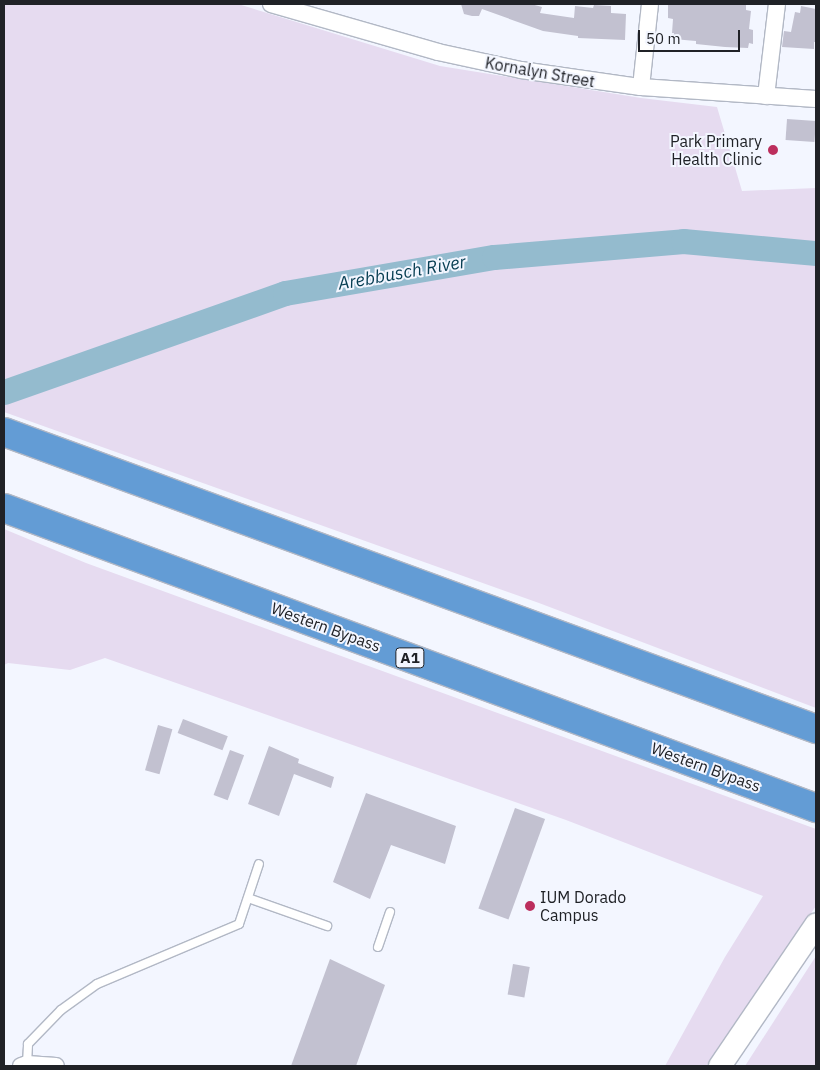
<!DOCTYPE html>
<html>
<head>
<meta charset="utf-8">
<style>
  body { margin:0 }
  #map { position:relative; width:820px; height:1070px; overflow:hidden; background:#f3f6ff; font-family:"IBM Plex Sans",sans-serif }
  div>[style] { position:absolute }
  .green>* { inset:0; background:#e6dbf0 }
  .river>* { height:25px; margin:-12.5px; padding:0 12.5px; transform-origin:12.5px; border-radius:12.5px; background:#94bbce }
  .building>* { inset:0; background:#c2c1d0; transform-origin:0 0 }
  .roads { filter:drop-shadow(1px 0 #b2b8c5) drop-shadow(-1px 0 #b2b8c5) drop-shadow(0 1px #b2b8c5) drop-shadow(0 -1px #b2b8c5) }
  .service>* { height:8px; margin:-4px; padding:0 4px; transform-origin:4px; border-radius:4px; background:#fff }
  .minor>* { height:16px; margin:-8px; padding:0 8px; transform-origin:8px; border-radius:8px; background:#fff }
  .secondary>* { height:22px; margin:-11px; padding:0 11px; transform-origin:11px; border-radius:11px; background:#fff }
  .motorway>* { height:28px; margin:-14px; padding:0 14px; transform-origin:14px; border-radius:14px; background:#639cd5 }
  .dots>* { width:14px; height:14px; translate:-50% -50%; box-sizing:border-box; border:2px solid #f3f6ff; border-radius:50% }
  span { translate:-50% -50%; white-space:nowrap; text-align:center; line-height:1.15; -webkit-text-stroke:4px #f3f6ff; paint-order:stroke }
  .shield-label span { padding:1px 4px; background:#f3f6ff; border:1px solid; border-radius:4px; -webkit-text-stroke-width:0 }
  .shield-label { font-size:15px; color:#202227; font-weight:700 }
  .street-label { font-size:16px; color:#202227 }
  .poi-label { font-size:16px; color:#202227 }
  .right { translate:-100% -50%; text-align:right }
  .left { translate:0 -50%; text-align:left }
  .water-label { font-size:18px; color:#063d52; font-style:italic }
  .frame { position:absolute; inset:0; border:5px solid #202227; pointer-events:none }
  .scale { position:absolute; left:638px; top:30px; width:102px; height:22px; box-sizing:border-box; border:2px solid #202227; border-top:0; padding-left:6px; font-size:15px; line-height:18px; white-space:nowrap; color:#202227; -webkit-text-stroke:4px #f3f6ff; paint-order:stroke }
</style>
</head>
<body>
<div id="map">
  <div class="green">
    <i style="clip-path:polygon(4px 4px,238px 4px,440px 66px,641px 98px,717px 107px,742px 191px,816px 188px,816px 708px,539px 603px,4px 412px)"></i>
    <i style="clip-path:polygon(4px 529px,86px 563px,816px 829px,816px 906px,706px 1066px,665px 1066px,725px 957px,763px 896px,566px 820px,105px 658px,70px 670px,8px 663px,4px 665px)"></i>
    <i style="clip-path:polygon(816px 956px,816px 1066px,745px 1066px)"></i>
  </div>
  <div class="river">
    <i style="left:4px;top:392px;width:298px;rotate:-19.4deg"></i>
    <i style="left:285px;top:293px;width:212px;rotate:-9.8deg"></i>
    <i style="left:494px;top:257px;width:190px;rotate:-4.8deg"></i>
    <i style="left:683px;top:241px;width:134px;rotate:5.2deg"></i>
  </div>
  <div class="building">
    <i style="clip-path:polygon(461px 4px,531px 4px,542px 7px,540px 13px,574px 18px,575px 6px,593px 8px,594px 5px,611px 6px,611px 13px,626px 14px,625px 40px,578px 38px,578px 36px,543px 31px,482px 9px,479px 16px,472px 16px,464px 14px)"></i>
    <i style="clip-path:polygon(668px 4px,746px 4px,746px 10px,751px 11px,749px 29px,753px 30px,753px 44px,749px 43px,748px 48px,725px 47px,696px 44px,696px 41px,673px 39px,674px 33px,672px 33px,673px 19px,668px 18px)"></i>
    <i style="clip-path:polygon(801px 6px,816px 9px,816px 42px,814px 42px,814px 49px,782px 47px,784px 31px,791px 32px,795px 12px,800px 13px)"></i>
    <i style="left:787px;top:119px;width:29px;height:21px;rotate:4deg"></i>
    <i style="left:183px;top:719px;width:48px;height:15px;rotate:21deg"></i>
    <i style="left:158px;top:725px;width:15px;height:47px;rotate:16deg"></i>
    <i style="clip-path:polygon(269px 746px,299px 759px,298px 763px,334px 777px,331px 788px,294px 774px,279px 816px,248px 804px)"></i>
    <i style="left:230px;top:750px;width:15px;height:48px;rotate:20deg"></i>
    <i style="clip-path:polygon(366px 793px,456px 826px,445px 864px,391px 845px,370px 899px,333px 882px)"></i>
    <i style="left:515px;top:808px;width:32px;height:107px;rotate:20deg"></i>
    <i style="clip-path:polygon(330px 959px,385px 985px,356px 1066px,291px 1066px)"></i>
    <i style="left:513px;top:964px;width:17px;height:31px;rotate:10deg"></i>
  </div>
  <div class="roads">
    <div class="service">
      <i style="left:248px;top:898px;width:84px;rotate:19.5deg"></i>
      <i style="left:378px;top:947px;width:37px;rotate:-71deg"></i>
      <i style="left:27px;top:1064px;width:20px;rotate:-87deg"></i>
      <i style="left:28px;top:1044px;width:47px;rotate:-45.9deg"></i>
      <i style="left:61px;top:1010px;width:44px;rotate:-35.8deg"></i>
      <i style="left:97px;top:984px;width:154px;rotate:-22.9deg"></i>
      <i style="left:239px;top:924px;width:63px;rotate:-71.6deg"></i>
    </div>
    <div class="minor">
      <i style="left:271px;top:4px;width:174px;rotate:16deg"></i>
      <i style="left:438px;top:52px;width:85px;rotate:12.2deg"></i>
      <i style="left:521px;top:70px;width:121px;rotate:8.1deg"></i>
      <i style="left:641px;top:87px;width:175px;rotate:3.9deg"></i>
      <i style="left:641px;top:87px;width:83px;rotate:-83.8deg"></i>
      <i style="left:766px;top:96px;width:93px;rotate:-83.2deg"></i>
      <i style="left:21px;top:1066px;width:6px;rotate:-18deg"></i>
      <i style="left:27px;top:1064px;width:29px;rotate:4deg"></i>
    </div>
    <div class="secondary">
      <i style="left:720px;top:1066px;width:171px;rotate:-55.8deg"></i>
    </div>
    <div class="motorway">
      <i style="left:4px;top:432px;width:865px;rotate:20.09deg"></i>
      <i style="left:4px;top:508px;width:866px;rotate:20.28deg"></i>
    </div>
  </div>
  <div class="dots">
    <i style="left:773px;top:150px;background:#bc2e5d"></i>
    <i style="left:530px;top:906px;background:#bc2e5d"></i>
  </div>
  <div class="shield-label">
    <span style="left:410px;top:658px">A1</span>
  </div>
  <div class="street-label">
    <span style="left:540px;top:72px;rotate:10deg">Kornalyn Street</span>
    <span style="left:326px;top:627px;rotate:20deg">Western Bypass</span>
    <span style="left:706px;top:767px;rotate:20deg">Western Bypass</span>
  </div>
  <div class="poi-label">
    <span class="right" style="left:762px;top:150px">Park Primary<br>Health Clinic</span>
    <span class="left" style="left:540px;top:906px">IUM Dorado<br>Campus</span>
  </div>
  <div class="water-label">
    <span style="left:402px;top:273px;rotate:-10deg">Arebbusch River</span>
  </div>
  <div class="frame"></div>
  <div class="scale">50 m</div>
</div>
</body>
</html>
